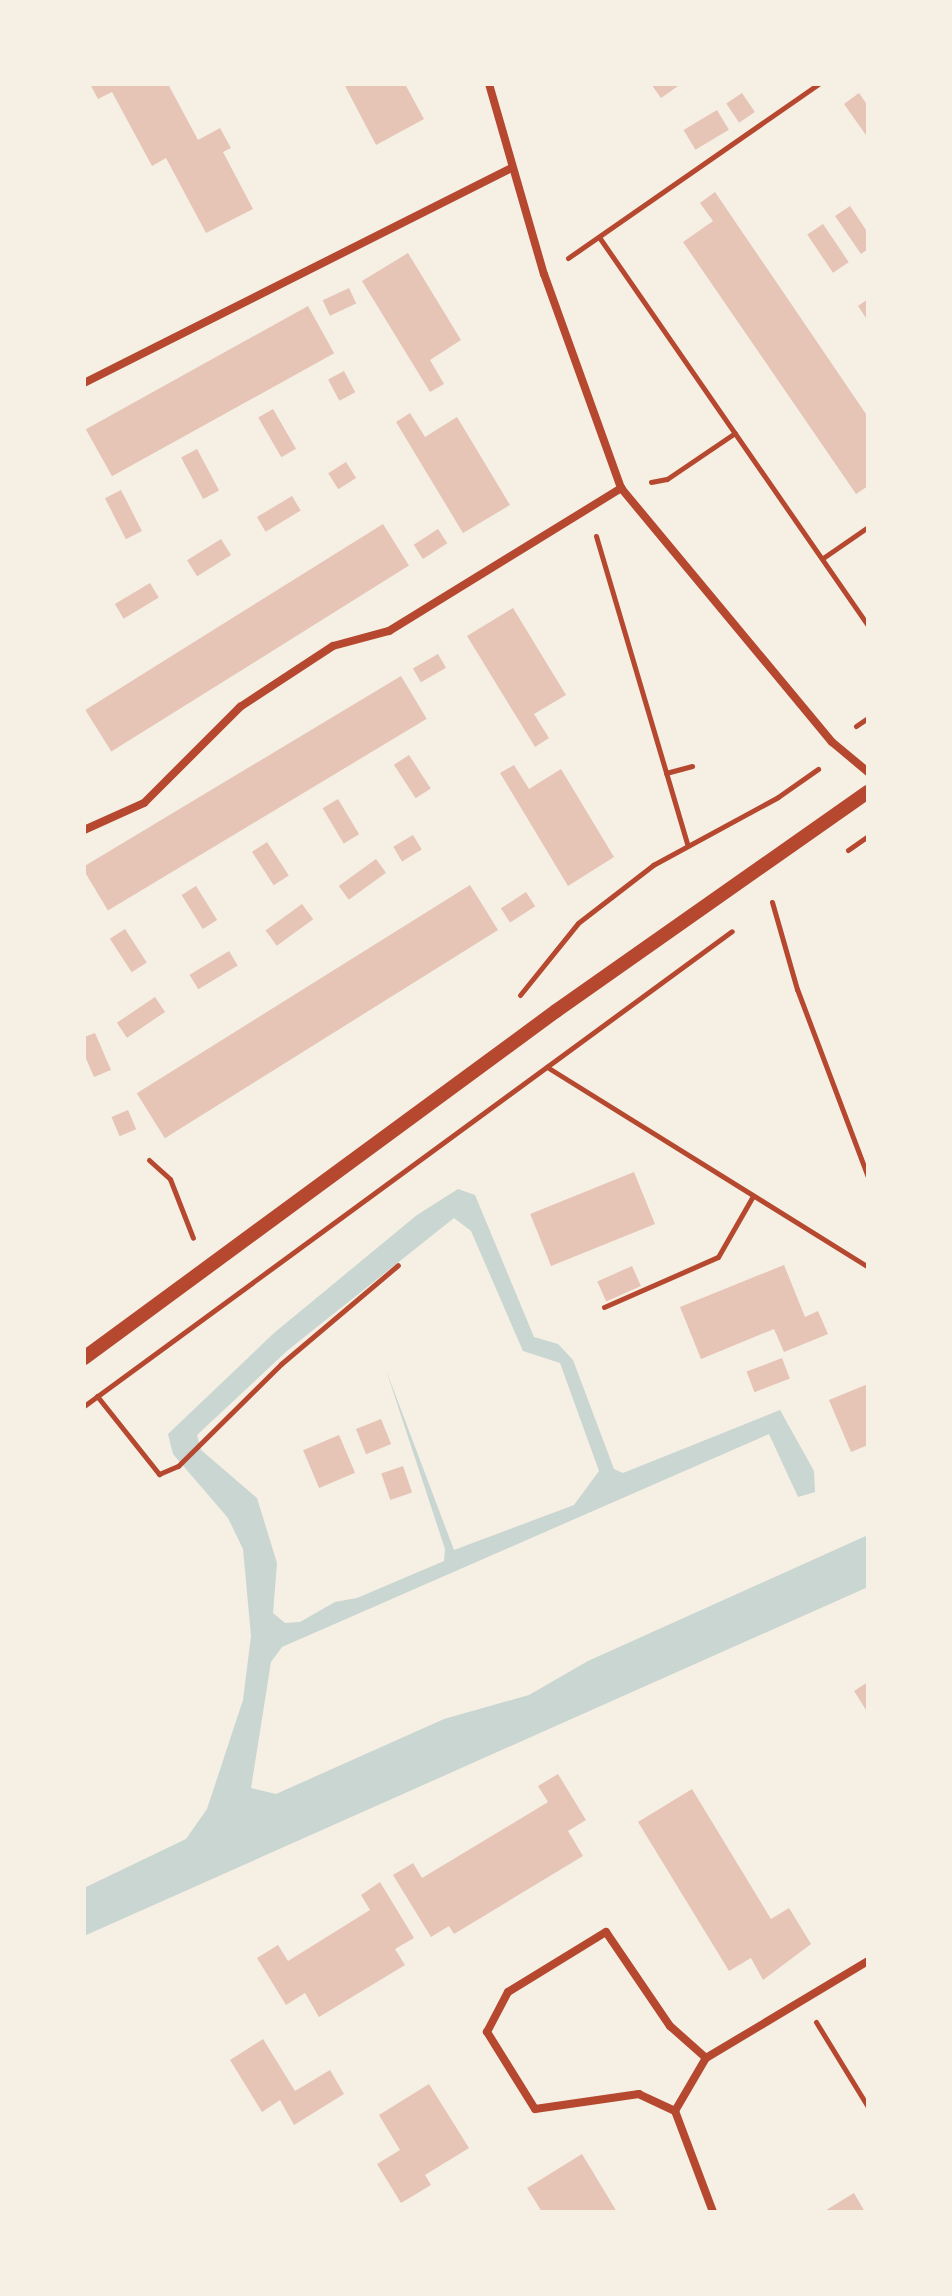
<!DOCTYPE html>
<html>
<head>
<meta charset="utf-8">
<style>
  body { margin:0 }
  #map { position:relative; width:952px; height:2296px; overflow:hidden; background:#f6efe4; font-family:"Nunito Sans",sans-serif }
  div>[style] { position:absolute }
  .water>* { inset:0; background:#c9d6d2 }
  .building>* { inset:0; background:#e6c5b7; transform-origin:0 0 }
  .path>* { height:5px; margin:-2.5px; padding:0 2.5px; transform-origin:2.5px; border-radius:2.5px; background:#b5482f }
  .minor>* { height:8px; margin:-4px; padding:0 4px; transform-origin:4px; border-radius:4px; background:#b5482f }
  .tertiary>* { height:14px; margin:-7px; padding:0 7px; transform-origin:7px; border-radius:7px; background:#b5482f }
  span { translate:-50% -50%; white-space:nowrap; text-align:center; line-height:1.15; -webkit-text-stroke:8px #f6efe4; paint-order:stroke }
  .frame { position:absolute; inset:0; border:86px solid #f6efe4; pointer-events:none }
</style>
</head>
<body>
<div id="map">
  <div class="water">
    <i style="clip-path:polygon(evenodd,458px 1189px,475px 1195px,534px 1337px,558px 1344px,573px 1360px,614px 1469px,623px 1473px,780px 1410px,814px 1471px,815px 1492px,798px 1497px,769px 1434px,282px 1647px,271px 1662px,251px 1788px,276px 1794px,444px 1719px,529px 1695px,588px 1661px,868px 1535px,868px 1587px,84px 1936px,84px 1888px,186px 1839px,207px 1809px,243px 1700px,251px 1636px,243px 1549px,228px 1518px,173px 1454px,168px 1434px,274px 1333px,417px 1215px,458px 1189px,454px 1218px,471px 1231px,523px 1351px,560px 1363px,599px 1471px,574px 1505px,454px 1550px,386px 1370px,445px 1549px,444px 1561px,357px 1598px,335px 1602px,300px 1622px,285px 1623px,273px 1613px,277px 1563px,257px 1498px,201px 1450px,197px 1435px,288px 1350px,454px 1218px)"></i>
  </div>
  <div class="building">
    <i style="clip-path:polygon(90px 84px,168px 84px,198px 140px,220px 128px,231px 148px,223px 152px,253px 209px,206px 233px,166px 158px,152px 166px,112px 92px,98px 99px)"></i>
    <i style="clip-path:polygon(344px 84px,405px 84px,424px 119px,376px 145px)"></i>
    <i style="clip-path:polygon(651px 84px,681px 84px,661px 98px)"></i>
    <i style="left:742px;top:93px;width:23px;height:19px;rotate:56deg"></i>
    <i style="clip-path:polygon(859px 93px,868px 106px,868px 138px,844px 104px)"></i>
    <i style="left:717px;top:110px;width:23px;height:39px;rotate:59deg"></i>
    <i style="clip-path:polygon(715px 192px,868px 417px,868px 486px,856px 494px,683px 242px,713px 221px,700px 203px)"></i>
    <i style="clip-path:polygon(850px 206px,868px 233px,868px 249px,861px 254px,835px 216px)"></i>
    <i style="left:823px;top:224px;width:46px;height:19px;rotate:56deg"></i>
    <i style="clip-path:polygon(408px 253px,461px 340px,430px 360px,444px 384px,430px 392px,362px 281px)"></i>
    <i style="left:349px;top:288px;width:17px;height:29px;rotate:65deg"></i>
    <i style="clip-path:polygon(868px 299px,868px 321px,858px 306px)"></i>
    <i style="left:308px;top:306px;width:54px;height:254px;rotate:61deg"></i>
    <i style="left:344px;top:371px;width:24px;height:18px;rotate:62deg"></i>
    <i style="left:273px;top:409px;width:46px;height:17px;rotate:60deg"></i>
    <i style="clip-path:polygon(410px 413px,425px 437px,457px 417px,510px 505px,463px 533px,396px 422px)"></i>
    <i style="left:197px;top:449px;width:47px;height:18px;rotate:62deg"></i>
    <i style="left:346px;top:462px;width:19px;height:21px;rotate:58deg"></i>
    <i style="left:121px;top:490px;width:46px;height:18px;rotate:63deg"></i>
    <i style="left:292px;top:496px;width:17px;height:41px;rotate:59deg"></i>
    <i style="left:383px;top:524px;width:49px;height:351px;rotate:58deg"></i>
    <i style="left:438px;top:529px;width:17px;height:29px;rotate:57deg"></i>
    <i style="left:221px;top:539px;width:19px;height:40px;rotate:58deg"></i>
    <i style="left:150px;top:583px;width:17px;height:41px;rotate:59deg"></i>
    <i style="clip-path:polygon(513px 608px,566px 695px,534px 714px,549px 738px,535px 747px,467px 636px)"></i>
    <i style="left:438px;top:654px;width:16px;height:29px;rotate:60deg"></i>
    <i style="left:401px;top:676px;width:50px;height:372px;rotate:59deg"></i>
    <i style="left:409px;top:755px;width:40px;height:18px;rotate:57deg"></i>
    <i style="clip-path:polygon(514px 765px,529px 789px,561px 769px,614px 857px,568px 886px,500px 773px)"></i>
    <i style="left:338px;top:799px;width:41px;height:18px;rotate:59deg"></i>
    <i style="left:413px;top:835px;width:17px;height:23px;rotate:59deg"></i>
    <i style="left:267px;top:842px;width:40px;height:18px;rotate:57deg"></i>
    <i style="left:376px;top:859px;width:17px;height:46px;rotate:54deg"></i>
    <i style="left:470px;top:885px;width:53px;height:393px;rotate:58deg"></i>
    <i style="left:196px;top:886px;width:40px;height:17px;rotate:58deg"></i>
    <i style="left:526px;top:892px;width:17px;height:30px;rotate:57deg"></i>
    <i style="left:302px;top:904px;width:19px;height:45px;rotate:54deg"></i>
    <i style="left:125px;top:929px;width:40px;height:18px;rotate:57deg"></i>
    <i style="left:229px;top:951px;width:17px;height:46px;rotate:59deg"></i>
    <i style="left:155px;top:997px;width:18px;height:46px;rotate:56deg"></i>
    <i style="clip-path:polygon(95px 1033px,111px 1070px,94px 1077px,84px 1054px,84px 1037px)"></i>
    <i style="left:128px;top:1110px;width:21px;height:18px;rotate:67deg"></i>
    <i style="left:634px;top:1172px;width:56px;height:112px;rotate:68deg"></i>
    <i style="clip-path:polygon(784px 1265px,805px 1317px,818px 1311px,828px 1334px,784px 1352px,774px 1329px,701px 1359px,680px 1307px)"></i>
    <i style="left:632px;top:1266px;width:22px;height:38px;rotate:66deg"></i>
    <i style="left:782px;top:1358px;width:22px;height:38px;rotate:69deg"></i>
    <i style="clip-path:polygon(868px 1384px,868px 1445px,851px 1452px,829px 1400px)"></i>
    <i style="left:381px;top:1419px;width:27px;height:27px;rotate:68deg"></i>
    <i style="left:339px;top:1435px;width:41px;height:39px;rotate:67deg"></i>
    <i style="left:403px;top:1466px;width:28px;height:23px;rotate:71deg"></i>
    <i style="clip-path:polygon(868px 1682px,868px 1713px,854px 1691px)"></i>
    <i style="clip-path:polygon(558px 1774px,586px 1820px,568px 1831px,583px 1856px,454px 1934px,449px 1926px,431px 1937px,393px 1875px,413px 1863px,422px 1878px,548px 1802px,538px 1786px)"></i>
    <i style="clip-path:polygon(692px 1789px,771px 1919px,789px 1908px,811px 1944px,763px 1980px,751px 1958px,729px 1971px,638px 1822px)"></i>
    <i style="clip-path:polygon(380px 1882px,414px 1938px,395px 1949px,405px 1965px,319px 2017px,305px 1993px,286px 2005px,257px 1958px,278px 1945px,288px 1961px,370px 1910px,361px 1895px)"></i>
    <i style="clip-path:polygon(263px 2039px,295px 2091px,330px 2070px,344px 2094px,294px 2125px,280px 2100px,262px 2112px,230px 2060px)"></i>
    <i style="clip-path:polygon(429px 2084px,469px 2148px,425px 2175px,431px 2185px,401px 2203px,377px 2164px,400px 2150px,379px 2115px)"></i>
    <i style="clip-path:polygon(582px 2154px,617px 2212px,542px 2212px,527px 2188px)"></i>
    <i style="clip-path:polygon(854px 2193px,865px 2212px,823px 2212px)"></i>
  </div>
  <div class="path">
    <i style="left:599px;top:237px;width:473px;rotate:55.3deg"></i>
    <i style="left:568px;top:258px;width:305px;rotate:-34.8deg"></i>
    <i style="left:651px;top:482px;width:16px;rotate:-11deg"></i>
    <i style="left:667px;top:479px;width:82px;rotate:-34.1deg"></i>
    <i style="left:596px;top:536px;width:323px;rotate:73.5deg"></i>
    <i style="left:823px;top:558px;width:55px;rotate:-34.6deg"></i>
    <i style="left:856px;top:726px;width:14px;rotate:-34deg"></i>
    <i style="left:666px;top:773px;width:27px;rotate:-15deg"></i>
    <i style="left:848px;top:850px;width:24px;rotate:-35deg"></i>
    <i style="left:772px;top:902px;width:91px;rotate:74deg"></i>
    <i style="left:797px;top:989px;width:201px;rotate:69.3deg"></i>
    <i style="left:520px;top:995px;width:92px;rotate:-51.1deg"></i>
    <i style="left:578px;top:923px;width:95px;rotate:-37.7deg"></i>
    <i style="left:653px;top:865px;width:142px;rotate:-28.5deg"></i>
    <i style="left:778px;top:797px;width:49px;rotate:-35deg"></i>
    <i style="left:547px;top:1067px;width:378px;rotate:31.9deg"></i>
    <i style="left:149px;top:1160px;width:28px;rotate:42deg"></i>
    <i style="left:170px;top:1179px;width:63px;rotate:68.7deg"></i>
    <i style="left:604px;top:1307px;width:124px;rotate:-23.7deg"></i>
    <i style="left:718px;top:1257px;width:70px;rotate:-60.2deg"></i>
    <i style="left:97px;top:1396px;width:100px;rotate:51.5deg"></i>
    <i style="left:159px;top:1474px;width:21px;rotate:-23deg"></i>
    <i style="left:178px;top:1466px;width:145px;rotate:-44.7deg"></i>
    <i style="left:281px;top:1364px;width:153px;rotate:-40.2deg"></i>
    <i style="left:84px;top:1406px;width:803px;rotate:-36.24deg"></i>
    <i style="left:816px;top:2022px;width:100px;rotate:58.5deg"></i>
  </div>
  <div class="minor">
    <i style="left:489px;top:84px;width:198px;rotate:73.9deg"></i>
    <i style="left:544px;top:274px;width:227px;rotate:70.2deg"></i>
    <i style="left:621px;top:488px;width:330px;rotate:50.3deg"></i>
    <i style="left:832px;top:742px;width:47px;rotate:39.8deg"></i>
    <i style="left:84px;top:383px;width:479px;rotate:-26.7deg"></i>
    <i style="left:84px;top:830px;width:66px;rotate:-24.2deg"></i>
    <i style="left:144px;top:803px;width:136px;rotate:-45deg"></i>
    <i style="left:240px;top:707px;width:111px;rotate:-33.3deg"></i>
    <i style="left:333px;top:646px;width:58px;rotate:-15deg"></i>
    <i style="left:389px;top:631px;width:273px;rotate:-31.6deg"></i>
    <i style="left:675px;top:2111px;width:40px;rotate:-155deg"></i>
    <i style="left:639px;top:2094px;width:105px;rotate:171.8deg"></i>
    <i style="left:535px;top:2109px;width:91px;rotate:-121.9deg"></i>
    <i style="left:487px;top:2032px;width:45px;rotate:-62.3deg"></i>
    <i style="left:508px;top:1992px;width:115px;rotate:-31.5deg"></i>
    <i style="left:606px;top:1932px;width:114px;rotate:55.8deg"></i>
    <i style="left:670px;top:2026px;width:48px;rotate:41.6deg"></i>
    <i style="left:713px;top:2212px;width:108px;rotate:-110.6deg"></i>
    <i style="left:675px;top:2111px;width:61px;rotate:-59.7deg"></i>
    <i style="left:706px;top:2058px;width:189px;rotate:-30.9deg"></i>
  </div>
  <div class="tertiary">
    <i style="left:84px;top:1358px;width:586px;rotate:-36.32deg"></i>
    <i style="left:556px;top:1011px;width:381px;rotate:-35.1deg"></i>
  </div>
  <div class="frame"></div>
</div>
</body>
</html>
